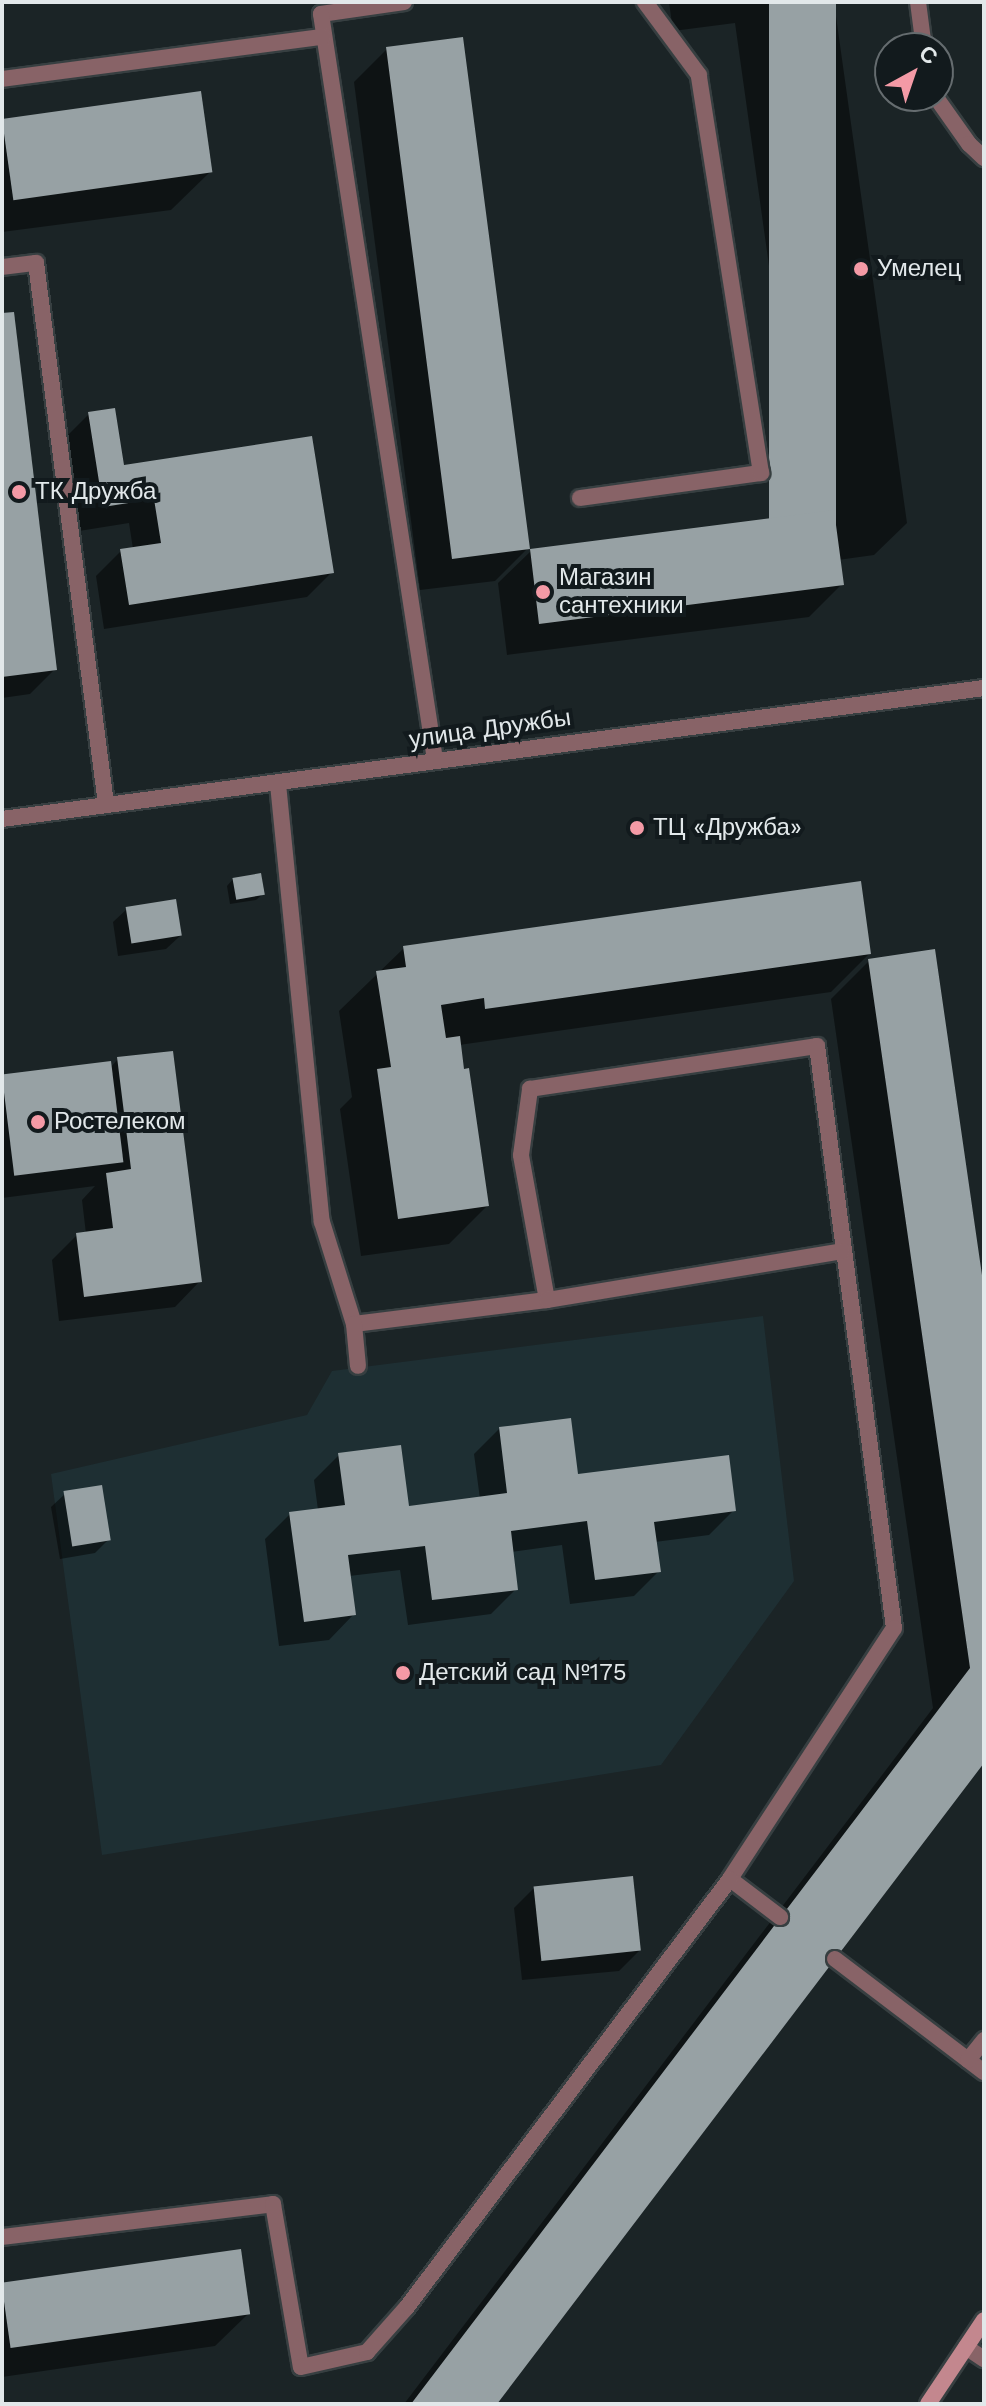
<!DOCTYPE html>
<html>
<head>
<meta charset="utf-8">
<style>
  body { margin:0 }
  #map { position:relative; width:986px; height:2406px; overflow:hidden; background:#1b2426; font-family:"Work Sans",sans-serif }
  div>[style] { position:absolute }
  .built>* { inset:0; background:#1e2f33 }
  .shadow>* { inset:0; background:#0007 }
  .building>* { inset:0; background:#97a1a4; transform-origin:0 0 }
  .roads { filter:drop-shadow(2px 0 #373f41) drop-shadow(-2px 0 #373f41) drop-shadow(0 2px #373f41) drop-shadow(0 -2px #373f41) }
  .lane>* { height:16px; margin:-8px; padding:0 8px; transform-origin:8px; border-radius:8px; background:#886367 }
  .street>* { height:16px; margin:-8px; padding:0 8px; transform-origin:8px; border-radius:8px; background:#886367 }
  .secondary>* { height:16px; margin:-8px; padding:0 8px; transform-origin:8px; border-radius:8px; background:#c3878e }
  .dots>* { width:22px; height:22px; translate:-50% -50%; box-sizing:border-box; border:4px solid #121a1d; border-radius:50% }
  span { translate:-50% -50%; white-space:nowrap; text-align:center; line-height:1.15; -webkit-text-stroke:8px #121a1d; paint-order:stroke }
  .poi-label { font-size:24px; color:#e2e8ea }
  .left { translate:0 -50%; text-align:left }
  .street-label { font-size:24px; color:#e2e8ea }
  .frame { position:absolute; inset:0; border:4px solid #e2e8ea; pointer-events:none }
  .north { position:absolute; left:874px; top:32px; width:80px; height:80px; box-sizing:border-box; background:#121a1d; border:2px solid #656c6f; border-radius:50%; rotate:40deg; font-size:22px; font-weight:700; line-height:32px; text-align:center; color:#e2e8ea }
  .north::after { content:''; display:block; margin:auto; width:28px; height:36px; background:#f49aa6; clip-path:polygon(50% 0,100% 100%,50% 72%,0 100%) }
</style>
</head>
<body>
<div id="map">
  <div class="built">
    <i style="clip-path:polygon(763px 1316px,794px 1581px,661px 1765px,102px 1855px,51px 1474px,307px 1415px,332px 1371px)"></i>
  </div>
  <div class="shadow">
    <i style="clip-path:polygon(669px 2px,834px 2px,907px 523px,874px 555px,838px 560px,842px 584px,809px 617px,507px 655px,498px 583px,531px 551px,804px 516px,735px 23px,673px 31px)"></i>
    <i style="clip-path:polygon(387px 49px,528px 548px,495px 581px,420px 590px,354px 82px)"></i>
    <i style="clip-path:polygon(2px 119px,210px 172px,171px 210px,2px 232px)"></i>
    <i style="clip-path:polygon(2px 315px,55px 669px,30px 694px,2px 698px)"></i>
    <i style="clip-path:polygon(89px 414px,122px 467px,332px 572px,307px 597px,104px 629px,96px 576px,121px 551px,133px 549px,129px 523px,79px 531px,64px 439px)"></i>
    <i style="clip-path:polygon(233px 879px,263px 894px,256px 900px,230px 904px,227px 886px)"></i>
    <i style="clip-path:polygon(127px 909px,180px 936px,166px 949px,118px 956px,113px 922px)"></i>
    <i style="clip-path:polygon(404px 948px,869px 954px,831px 992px,459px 1045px,487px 1206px,449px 1244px,361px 1256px,340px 1109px,352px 1097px,339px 1011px)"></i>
    <i style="clip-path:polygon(869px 961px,984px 1303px,984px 1759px,495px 2404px,404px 2404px,933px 1708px,831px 999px)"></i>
    <i style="clip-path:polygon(118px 1059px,200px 1281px,175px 1307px,59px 1321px,52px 1260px,77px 1235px,86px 1234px,82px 1200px,95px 1186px,2px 1198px,2px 1077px,110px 1068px)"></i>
    <i style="clip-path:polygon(499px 1429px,577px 1476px,734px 1510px,709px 1535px,655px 1542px,659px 1571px,634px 1596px,570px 1604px,562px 1545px,511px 1552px,516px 1589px,491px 1614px,408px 1625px,400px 1570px,349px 1576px,354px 1614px,329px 1640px,279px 1646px,265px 1539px,290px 1514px,318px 1510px,314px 1480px,339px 1455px,408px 1508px,480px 1499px,474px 1454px)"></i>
    <i style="clip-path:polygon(65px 1494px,109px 1539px,95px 1553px,60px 1559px,51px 1507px)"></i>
    <i style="clip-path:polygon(534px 1888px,639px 1951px,619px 1971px,522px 1980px,514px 1908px)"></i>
    <i style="clip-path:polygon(2px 2286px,248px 2314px,215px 2346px,2px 2377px)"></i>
  </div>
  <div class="building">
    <i style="left:769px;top:2px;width:67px;height:535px"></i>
    <i style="clip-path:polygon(463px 37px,530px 549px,834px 510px,844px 585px,539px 624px,530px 549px,452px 559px,386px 47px)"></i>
    <i style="left:201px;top:91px;width:82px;height:201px;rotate:82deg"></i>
    <i style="clip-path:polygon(14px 312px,57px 670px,2px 677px,2px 313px)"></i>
    <i style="clip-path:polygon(115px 408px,124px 465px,312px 436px,334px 573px,129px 605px,120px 549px,161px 543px,154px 499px,103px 507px,88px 412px)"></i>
    <i style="left:261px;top:873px;width:22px;height:29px;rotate:80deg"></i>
    <i style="clip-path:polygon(861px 881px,871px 954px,485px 1009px,484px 998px,441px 1005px,446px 1038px,460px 1036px,464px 1069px,469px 1068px,489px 1206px,398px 1219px,377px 1069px,391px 1067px,376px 971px,406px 967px,403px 946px)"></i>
    <i style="left:176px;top:899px;width:37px;height:51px;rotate:81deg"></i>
    <i style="clip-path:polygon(935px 949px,984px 1289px,984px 1763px,497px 2404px,411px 2404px,970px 1668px,868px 959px)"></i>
    <i style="clip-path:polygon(173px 1051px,202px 1282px,84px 1297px,76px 1233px,113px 1228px,106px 1173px,131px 1169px,117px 1057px)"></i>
    <i style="left:111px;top:1061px;width:102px;height:110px;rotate:83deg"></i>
    <i style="clip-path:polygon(571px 1418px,578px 1474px,729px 1455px,736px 1511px,654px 1522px,661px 1572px,595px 1580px,587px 1521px,511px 1531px,518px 1590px,432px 1600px,425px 1546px,348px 1555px,356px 1615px,304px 1622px,289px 1512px,345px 1505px,338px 1453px,401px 1445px,409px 1506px,507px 1493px,499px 1427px)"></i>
    <i style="left:102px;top:1485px;width:56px;height:39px;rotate:81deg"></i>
    <i style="left:633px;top:1876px;width:75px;height:100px;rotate:84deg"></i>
    <i style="left:241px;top:2249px;width:66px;height:242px;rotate:82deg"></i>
  </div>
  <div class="roads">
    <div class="lane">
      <i style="left:404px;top:2px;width:84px;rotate:171.8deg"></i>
      <i style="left:321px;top:14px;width:755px;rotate:81.31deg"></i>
      <i style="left:918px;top:2px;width:46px;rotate:82.6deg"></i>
      <i style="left:2px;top:79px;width:324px;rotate:-7.5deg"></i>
      <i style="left:935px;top:96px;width:59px;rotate:54.7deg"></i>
      <i style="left:969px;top:144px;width:21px;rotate:43deg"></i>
      <i style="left:2px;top:267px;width:34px;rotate:-7deg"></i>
      <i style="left:36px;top:263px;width:546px;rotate:82.63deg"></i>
      <i style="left:580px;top:498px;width:183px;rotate:-7.9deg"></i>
      <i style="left:761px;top:473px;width:403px;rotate:-98.9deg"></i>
      <i style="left:699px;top:75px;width:91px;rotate:-126.5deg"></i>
      <i style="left:278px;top:784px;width:440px;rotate:84.3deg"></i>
      <i style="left:322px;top:1222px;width:107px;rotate:72.6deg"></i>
      <i style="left:354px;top:1324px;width:194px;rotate:-7.1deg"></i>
      <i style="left:547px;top:1300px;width:147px;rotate:-100.2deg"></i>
      <i style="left:521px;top:1155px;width:67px;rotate:-82.2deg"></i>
      <i style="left:530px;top:1089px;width:290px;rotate:-8.5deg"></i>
      <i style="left:817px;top:1046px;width:587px;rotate:82.46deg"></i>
      <i style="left:894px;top:1628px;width:300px;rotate:123.2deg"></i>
      <i style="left:730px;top:1879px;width:63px;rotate:37.2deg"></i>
      <i style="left:547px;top:1300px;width:299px;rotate:-9.4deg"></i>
      <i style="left:354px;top:1324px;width:42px;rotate:84.6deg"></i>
      <i style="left:835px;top:1959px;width:187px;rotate:37.2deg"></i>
      <i style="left:968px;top:2060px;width:26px;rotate:-51deg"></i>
      <i style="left:2px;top:2237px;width:273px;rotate:-6.9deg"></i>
      <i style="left:273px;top:2204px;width:165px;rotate:80.3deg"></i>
      <i style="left:301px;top:2367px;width:68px;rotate:-12.8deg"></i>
      <i style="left:367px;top:2352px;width:60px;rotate:-48.4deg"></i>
      <i style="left:407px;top:2307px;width:536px;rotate:-52.96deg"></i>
      <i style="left:966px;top:2347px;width:22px;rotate:34deg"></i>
    </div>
    <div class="street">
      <i style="left:2px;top:819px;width:991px;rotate:-7.6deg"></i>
    </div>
    <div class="secondary">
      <i style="left:928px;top:2404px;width:101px;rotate:-56.3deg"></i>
    </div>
  </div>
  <div class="dots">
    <i style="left:861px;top:269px;background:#f49aa6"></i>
    <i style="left:19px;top:492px;background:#f49aa6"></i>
    <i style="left:543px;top:592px;background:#f49aa6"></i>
    <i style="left:637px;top:828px;background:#f49aa6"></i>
    <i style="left:38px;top:1122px;background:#f49aa6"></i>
    <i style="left:403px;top:1673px;background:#f49aa6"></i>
  </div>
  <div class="poi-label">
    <span class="left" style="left:877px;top:269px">Умелец</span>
    <span class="left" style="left:35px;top:492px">ТК Дружба</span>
    <span class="left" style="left:559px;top:592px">Магазин<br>сантехники</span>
    <span class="left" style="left:653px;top:828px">ТЦ «Дружба»</span>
    <span class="left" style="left:54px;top:1122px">Ростелеком</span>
    <span class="left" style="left:419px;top:1673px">Детский сад №175</span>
  </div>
  <div class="street-label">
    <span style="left:490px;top:729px;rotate:-8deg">улица Дружбы</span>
  </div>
  <div class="frame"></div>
  <div class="north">С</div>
</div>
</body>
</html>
